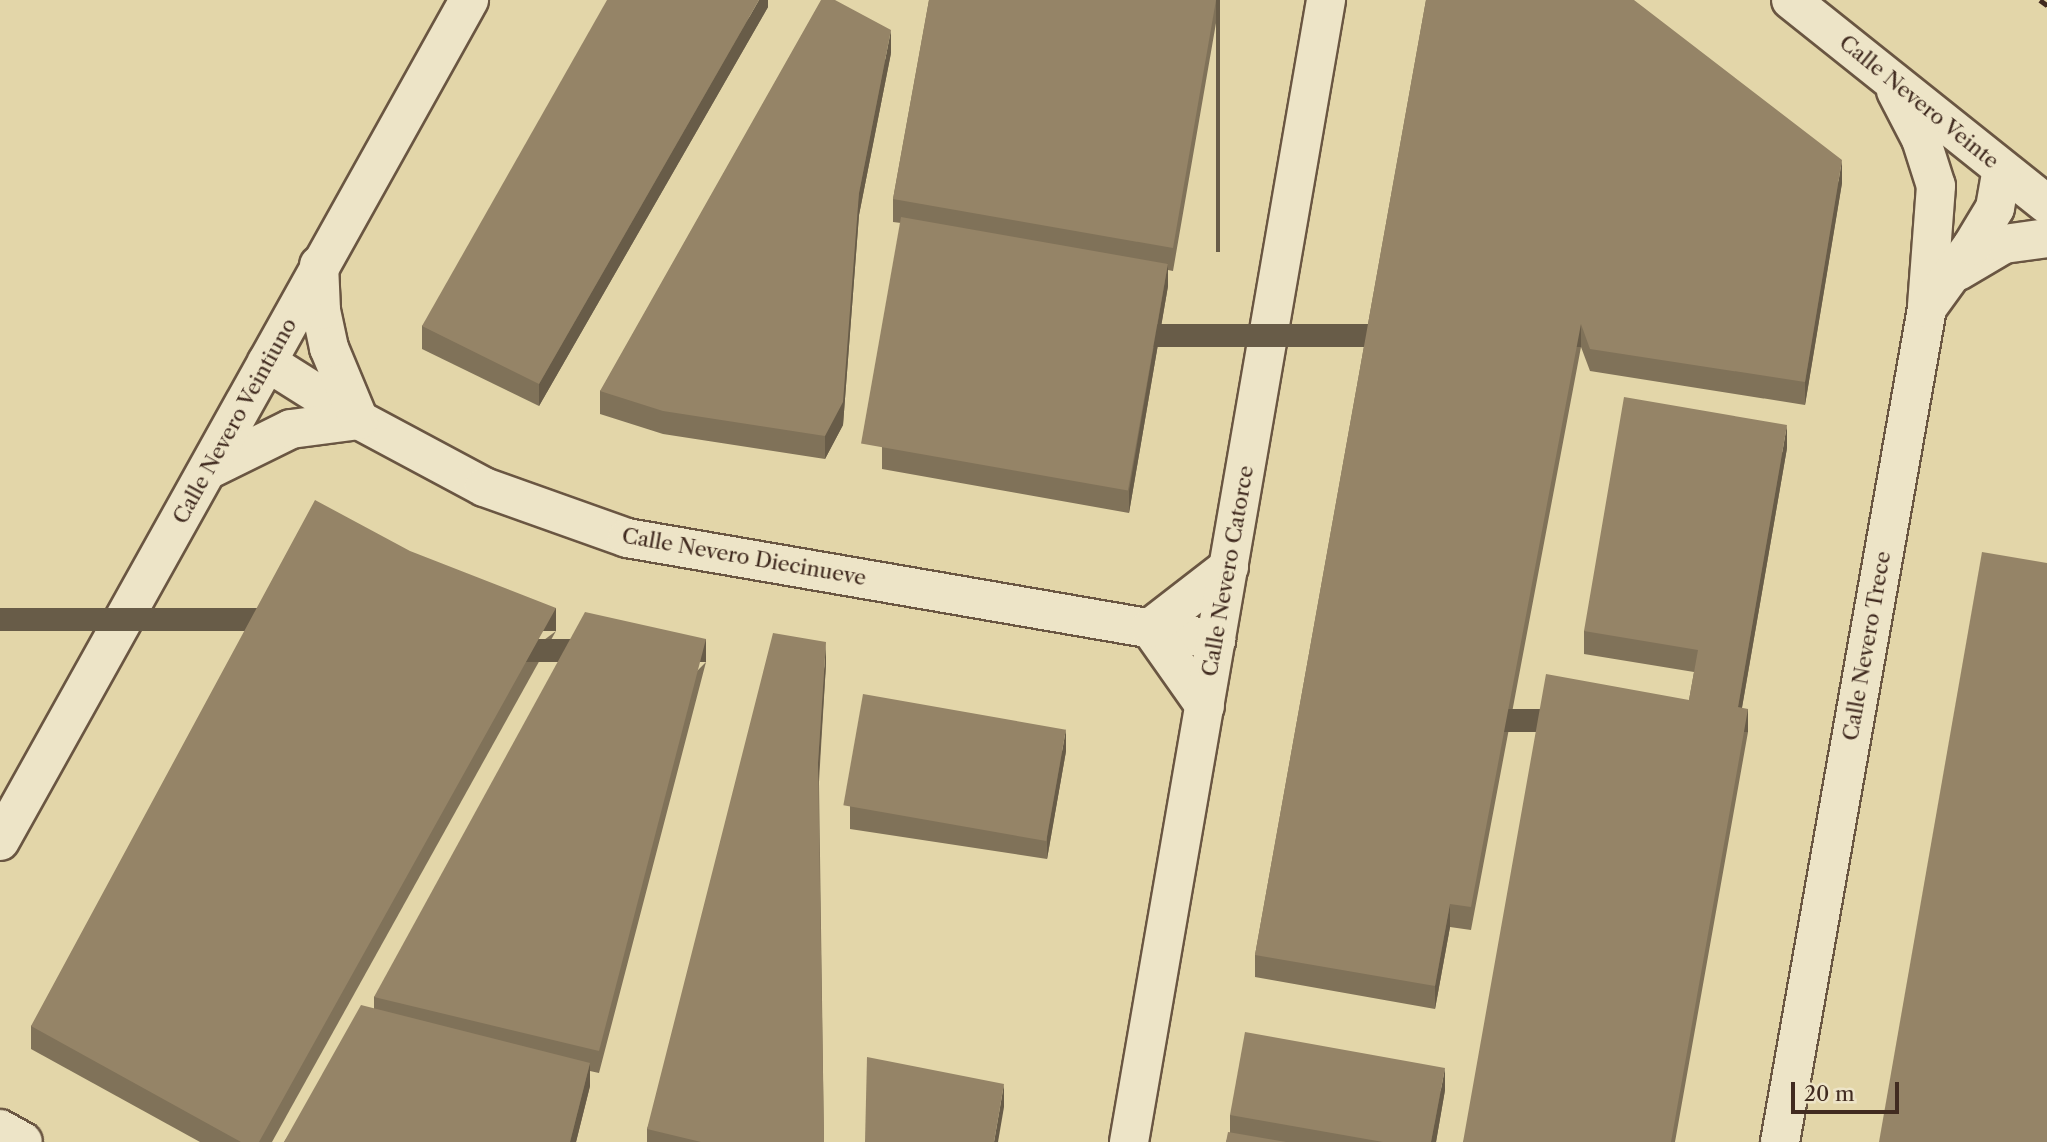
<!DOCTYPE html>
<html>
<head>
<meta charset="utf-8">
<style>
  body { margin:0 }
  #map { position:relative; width:2047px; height:1142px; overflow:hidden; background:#e3d6a9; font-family:"Libre Caslon Text",serif }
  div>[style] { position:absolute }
  .roads { filter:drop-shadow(2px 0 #6a5642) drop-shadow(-2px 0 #6a5642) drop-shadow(0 2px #6a5642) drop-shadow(0 -2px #6a5642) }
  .minor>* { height:38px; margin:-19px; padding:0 19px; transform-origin:19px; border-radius:19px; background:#ede4c7 }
  .rail>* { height:5px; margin-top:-2.5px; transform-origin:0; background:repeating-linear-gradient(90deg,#412b20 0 12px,transparent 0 24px) }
  .wall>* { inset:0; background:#807259 }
  .shaded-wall>* { inset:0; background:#685c48; transform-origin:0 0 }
  .building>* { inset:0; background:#958467; transform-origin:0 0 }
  span { translate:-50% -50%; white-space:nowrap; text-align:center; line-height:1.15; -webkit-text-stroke:5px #ede4c7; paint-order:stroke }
  .street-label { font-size:21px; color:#412b20 }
  .scale { position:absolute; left:1791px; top:1082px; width:108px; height:32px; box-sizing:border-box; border:4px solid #412b20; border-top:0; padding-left:9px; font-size:21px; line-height:24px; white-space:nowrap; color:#412b20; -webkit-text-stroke:5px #ede4c7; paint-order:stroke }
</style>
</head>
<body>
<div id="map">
  <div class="roads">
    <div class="minor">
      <i style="left:1791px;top:0;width:327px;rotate:38.6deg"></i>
      <i style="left:1896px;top:91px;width:54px;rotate:62.5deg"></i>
      <i style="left:1921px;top:139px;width:49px;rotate:72.3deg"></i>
      <i style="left:1936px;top:186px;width:120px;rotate:94.3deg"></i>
      <i style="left:1958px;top:271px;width:53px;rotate:-30.4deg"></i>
      <i style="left:2004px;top:244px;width:43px;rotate:-7.9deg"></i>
      <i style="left:267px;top:362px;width:109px;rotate:32.2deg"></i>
      <i style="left:359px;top:420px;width:142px;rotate:28.2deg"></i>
      <i style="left:484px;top:487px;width:152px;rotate:19.6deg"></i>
      <i style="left:627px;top:538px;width:598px;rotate:9.82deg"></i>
      <i style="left:210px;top:469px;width:90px;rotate:-26.3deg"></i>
      <i style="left:291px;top:429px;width:69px;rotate:-7.5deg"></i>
      <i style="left:359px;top:420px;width:78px;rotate:-112.6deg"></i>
      <i style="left:329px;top:348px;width:39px;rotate:-102deg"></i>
      <i style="left:321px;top:310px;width:45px;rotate:-92.5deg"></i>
      <i style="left:1205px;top:706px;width:95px;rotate:-125.2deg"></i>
      <i style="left:1150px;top:628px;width:100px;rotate:-37.7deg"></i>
      <i style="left:0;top:841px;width:963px;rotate:-60.85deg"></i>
      <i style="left:0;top:1129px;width:26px;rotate:29deg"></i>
      <i style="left:1129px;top:1142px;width:1159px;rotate:-80.21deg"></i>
      <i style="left:1780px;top:1142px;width:847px;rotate:-80deg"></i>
      <i style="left:1927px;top:308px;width:77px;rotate:-54deg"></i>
      <i style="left:1972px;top:246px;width:44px;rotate:-58.8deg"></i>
      <i style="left:1995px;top:208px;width:39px;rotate:-80deg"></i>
    </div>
  </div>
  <div class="rail">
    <i style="left:2040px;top:0;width:9px;rotate:36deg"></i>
  </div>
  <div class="wall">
    <i style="clip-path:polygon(768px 0,768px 7px,539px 406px,422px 349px,422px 326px)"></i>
    <i style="clip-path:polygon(929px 0,1220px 0,1173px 271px,1168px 270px,1168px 286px,1129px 513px,882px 469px,882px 446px,901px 223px,893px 222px,893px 199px)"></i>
    <i style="clip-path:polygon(1426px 0,1842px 183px,1805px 405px,1590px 371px,1581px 347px,1471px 930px,1450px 927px,1435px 1009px,1255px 977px,1255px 955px)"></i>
    <i style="clip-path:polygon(891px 53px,859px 215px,843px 425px,825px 459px,663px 434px,600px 414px,600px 391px)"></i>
    <i style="clip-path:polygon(1787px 448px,1742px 708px,1748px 732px,1675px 1142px,1463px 1142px,1689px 700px,1694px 672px,1584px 654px,1584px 631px)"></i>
    <i style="clip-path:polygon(556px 631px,272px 1142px,200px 1142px,31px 1049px,31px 1026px)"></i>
    <i style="clip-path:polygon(706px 662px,599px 1073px,590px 1071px,590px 1086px,576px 1142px,284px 1142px,374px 1009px,374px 997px)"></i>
    <i style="clip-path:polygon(826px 664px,819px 782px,824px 1142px,647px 1142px,647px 1129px)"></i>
    <i style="clip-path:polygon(1066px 751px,1047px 859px,850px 829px,850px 806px)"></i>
    <i style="clip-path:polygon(1445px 1090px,1436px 1142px,1226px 1142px,1230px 1132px,1230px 1115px)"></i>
  </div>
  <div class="shaded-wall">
    <i style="clip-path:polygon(759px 0,768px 0,768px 7px,539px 406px,539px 384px)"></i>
    <i style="left:1216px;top:0;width:4px;height:252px"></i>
    <i style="clip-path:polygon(891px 30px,891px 53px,859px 215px,843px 425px,825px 459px,825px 436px,859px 193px)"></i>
    <i style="clip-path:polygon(1842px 160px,1842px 183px,1805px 405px,1805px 382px)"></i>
    <i style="clip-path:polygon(1168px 263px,1168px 286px,1129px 513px,1129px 491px)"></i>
    <i style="left:1581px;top:324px;width:23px;height:593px;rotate:90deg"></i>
    <i style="clip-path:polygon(1787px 425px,1787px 448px,1738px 730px,1738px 707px)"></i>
    <i style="left:556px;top:608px;width:23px;height:611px;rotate:90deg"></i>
    <i style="left:706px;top:639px;width:23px;height:426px;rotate:90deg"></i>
    <i style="clip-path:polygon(826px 642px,826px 664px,818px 786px,818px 763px)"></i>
    <i style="left:1748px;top:709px;width:23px;height:440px;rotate:90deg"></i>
    <i style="clip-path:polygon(1066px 729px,1066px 751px,1047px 859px,1047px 836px)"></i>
    <i style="clip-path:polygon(1450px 904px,1450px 927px,1435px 1009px,1435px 986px)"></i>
    <i style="clip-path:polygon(590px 1063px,590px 1086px,576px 1142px,570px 1142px)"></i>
    <i style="clip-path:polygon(1445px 1068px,1445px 1090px,1436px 1142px,1431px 1142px)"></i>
    <i style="clip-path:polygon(1004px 1084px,1004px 1107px,998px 1142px,994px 1142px)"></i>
  </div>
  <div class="building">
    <i style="clip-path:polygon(607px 0,759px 0,539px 384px,422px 326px)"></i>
    <i style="clip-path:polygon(821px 0,835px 0,891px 30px,859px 193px,843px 402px,825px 436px,663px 411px,600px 391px)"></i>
    <i style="clip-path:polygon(929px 0,1216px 0,1173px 248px,893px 199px)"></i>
    <i style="clip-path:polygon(1426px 0,1634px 0,1842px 160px,1805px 382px,1590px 349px,1581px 324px,1471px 907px,1450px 904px,1435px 986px,1255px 955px)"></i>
    <i style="left:901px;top:217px;width:271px;height:230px;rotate:10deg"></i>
    <i style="clip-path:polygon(1624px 397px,1787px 425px,1738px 707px,1748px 709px,1671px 1142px,1463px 1142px,1546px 674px,1689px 700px,1698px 650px,1584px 631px)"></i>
    <i style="clip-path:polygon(315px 500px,410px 551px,556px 608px,259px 1142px,241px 1142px,31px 1026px)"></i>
    <i style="clip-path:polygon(1982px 552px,2047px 563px,2047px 1142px,1879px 1142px)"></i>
    <i style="clip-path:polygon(585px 612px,706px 639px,599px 1051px,374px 997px)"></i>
    <i style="clip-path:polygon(773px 633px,826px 642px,818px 763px,824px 1142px,701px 1142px,647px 1129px)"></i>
    <i style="left:863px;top:694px;width:206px;height:113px;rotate:10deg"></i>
    <i style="clip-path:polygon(361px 1005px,590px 1063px,570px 1142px,284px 1142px)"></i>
    <i style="clip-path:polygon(1245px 1032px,1445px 1068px,1431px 1142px,1383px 1142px,1230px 1115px)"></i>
    <i style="clip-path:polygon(867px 1057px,1004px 1084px,994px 1142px,865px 1142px)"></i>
    <i style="clip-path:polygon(1228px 1132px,1286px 1142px,1226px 1142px)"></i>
  </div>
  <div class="street-label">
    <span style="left:1919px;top:102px;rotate:39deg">Calle Nevero Veinte</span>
    <span style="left:235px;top:421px;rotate:-61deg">Calle Nevero Veintiuno</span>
    <span style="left:744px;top:557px;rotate:10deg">Calle Nevero Diecinueve</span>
    <span style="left:1228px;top:571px;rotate:-80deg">Calle Nevero Catorce</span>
    <span style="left:1867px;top:646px;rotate:-80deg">Calle Nevero Trece</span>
  </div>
  <div class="scale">20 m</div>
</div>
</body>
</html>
